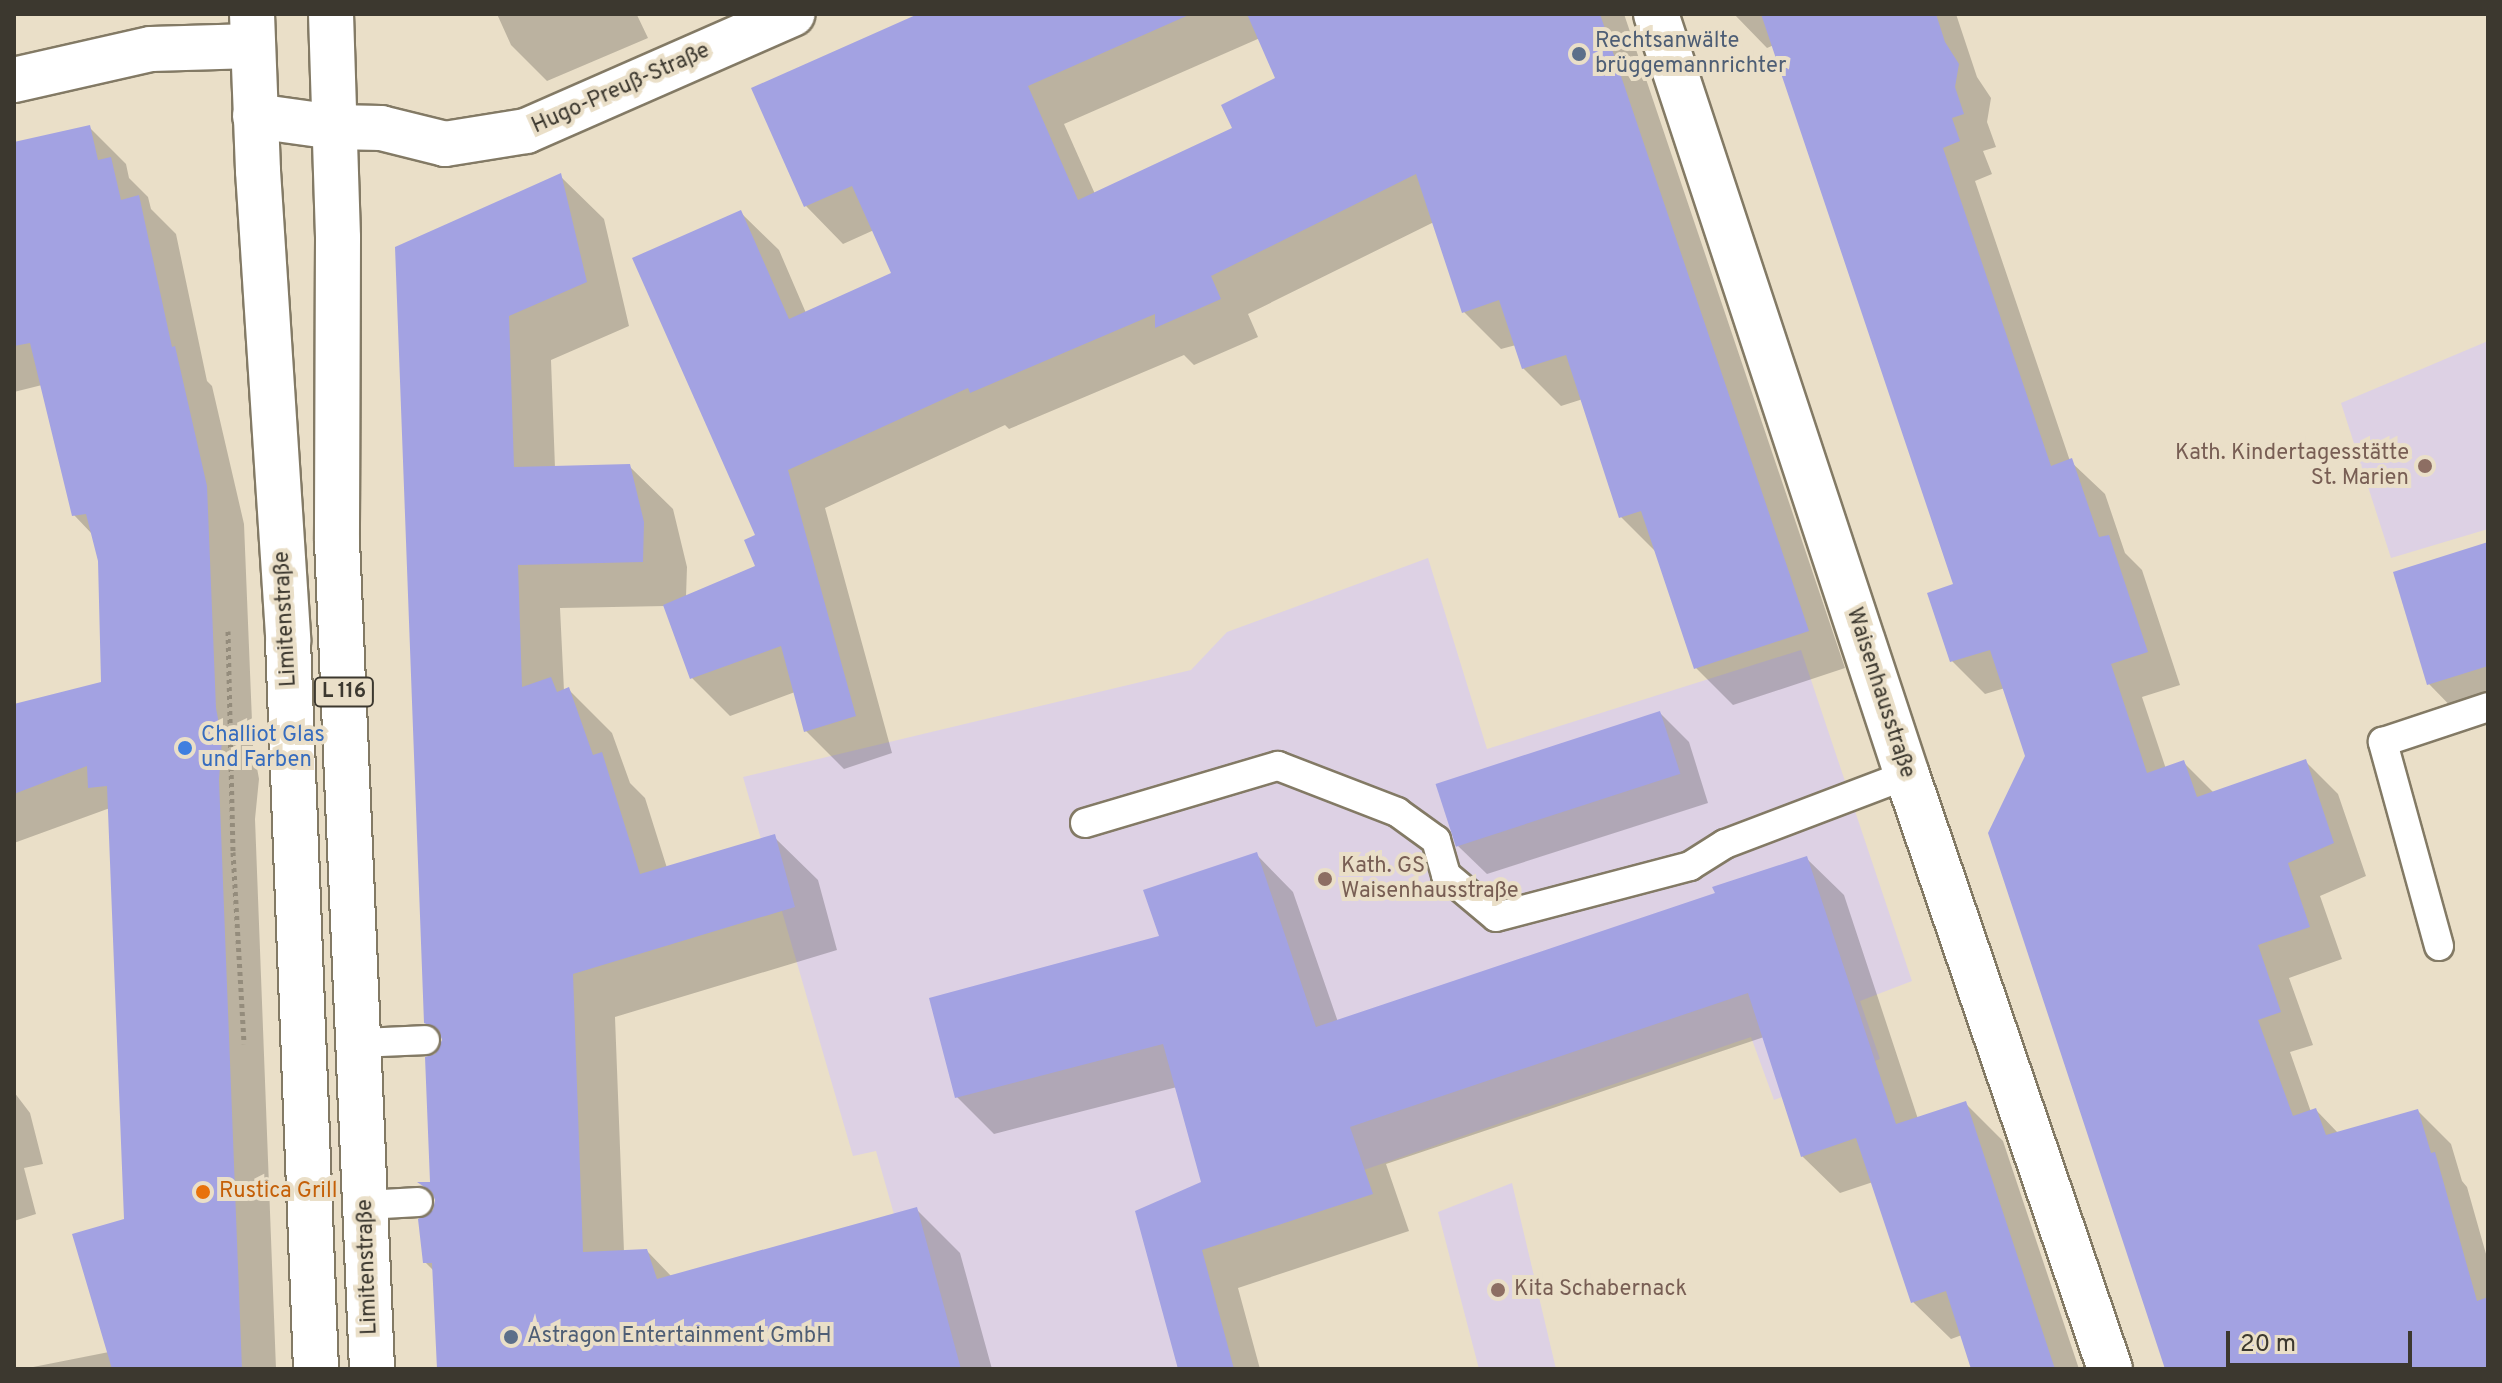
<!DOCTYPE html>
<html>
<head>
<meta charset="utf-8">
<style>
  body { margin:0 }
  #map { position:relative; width:2502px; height:1383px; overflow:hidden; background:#eadfc8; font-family:Overpass,sans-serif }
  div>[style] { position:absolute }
  .education>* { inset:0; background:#ddd1e4 }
  .shadow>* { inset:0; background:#0003 }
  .building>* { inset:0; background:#a3a2e2; transform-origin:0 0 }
  .path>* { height:5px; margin-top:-2.5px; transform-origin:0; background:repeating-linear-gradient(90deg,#948c7c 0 4px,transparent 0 8px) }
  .roads { filter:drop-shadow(2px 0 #837a65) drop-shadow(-2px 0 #837a65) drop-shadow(0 2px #837a65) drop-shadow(0 -2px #837a65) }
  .lane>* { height:28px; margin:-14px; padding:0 14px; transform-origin:14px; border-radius:14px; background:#fff }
  .street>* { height:44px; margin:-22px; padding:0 22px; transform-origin:22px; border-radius:22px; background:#fff }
  .primary>* { height:44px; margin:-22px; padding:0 22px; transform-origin:22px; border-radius:22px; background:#fff }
  .dots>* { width:22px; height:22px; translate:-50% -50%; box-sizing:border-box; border:4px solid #eadfc8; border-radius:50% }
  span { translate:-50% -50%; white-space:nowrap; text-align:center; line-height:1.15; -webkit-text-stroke:8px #eadfc8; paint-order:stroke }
  .shield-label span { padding:2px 6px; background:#eadfc8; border:2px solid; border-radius:6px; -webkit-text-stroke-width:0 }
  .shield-label { font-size:20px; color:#3c382f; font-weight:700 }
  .service-label { font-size:22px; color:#4e5e75 }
  .left { translate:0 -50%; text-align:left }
  .street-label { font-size:22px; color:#3c382f }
  .education-label { font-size:22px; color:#785e54 }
  .right { translate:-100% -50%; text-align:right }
  .shop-label { font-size:22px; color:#366cbe }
  .food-label { font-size:22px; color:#c56008 }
  .frame { position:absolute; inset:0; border:16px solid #3c382f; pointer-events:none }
  .scale { position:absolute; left:2226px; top:1331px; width:186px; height:36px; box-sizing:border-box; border:4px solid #3c382f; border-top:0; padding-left:10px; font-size:24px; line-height:28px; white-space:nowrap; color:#3c382f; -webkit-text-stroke:6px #eadfc8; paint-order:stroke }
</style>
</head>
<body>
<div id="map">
  <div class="education">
    <i style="clip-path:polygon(2488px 341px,2488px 529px,2391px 558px,2341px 403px)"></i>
    <i style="clip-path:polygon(1428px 558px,1487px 749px,1801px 650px,1912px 981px,1860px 1001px,1880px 1059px,1774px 1100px,1751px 1037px,1183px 1232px,1223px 1369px,938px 1369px,876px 1151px,853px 1156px,743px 777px,1191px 670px,1227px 632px)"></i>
    <i style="clip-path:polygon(1512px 1183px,1556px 1369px,1479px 1369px,1438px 1212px)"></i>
  </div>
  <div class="shadow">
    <i style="clip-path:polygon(497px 14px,641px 14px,637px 15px,648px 38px,547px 81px,511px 45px)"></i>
    <i style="clip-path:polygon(evenodd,923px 14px,1624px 14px,1845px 668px,1733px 705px,1696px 668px,1657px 553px,1621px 517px,1583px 399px,1561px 406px,1523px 368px,1516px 345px,1501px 349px,1464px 312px,1434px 222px,1248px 314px,1258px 337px,1194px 365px,1184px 355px,1009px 429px,1005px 425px,825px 508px,892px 753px,844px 769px,806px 731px,795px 692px,730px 716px,692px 678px,666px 606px,560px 608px,564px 691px,568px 689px,612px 733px,630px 783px,645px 798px,667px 868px,774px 837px,818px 880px,837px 950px,615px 1017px,624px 1252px,647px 1251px,672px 1277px,916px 1209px,960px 1253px,992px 1369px,438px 1369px,434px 1271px,425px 1262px,436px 1198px,422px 1184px,432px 1184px,436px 1055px,444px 1040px,426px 1022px,397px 248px,560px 176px,604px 219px,629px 326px,551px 360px,555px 468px,629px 466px,673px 509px,687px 567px,686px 597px,758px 567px,741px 213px,779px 250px,806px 313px,894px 274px,874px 230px,843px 244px,806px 206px,923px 14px,1260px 38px,1278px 79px,1234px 129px,1095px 194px,1064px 124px,1260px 38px)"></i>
    <i style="clip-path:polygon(1734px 14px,1956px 14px,1977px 77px,1991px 98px,1987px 122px,1996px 147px,1983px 151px,1992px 174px,1975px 181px,2070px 461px,2105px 494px,2125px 553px,2142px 570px,2180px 685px,2142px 697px,2166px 769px,2184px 763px,2214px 793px,2305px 761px,2338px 794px,2366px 876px,2320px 896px,2342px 959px,2289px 978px,2313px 1045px,2290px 1052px,2311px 1112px,2316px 1110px,2339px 1134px,2418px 1111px,2451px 1144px,2462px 1181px,2467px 1187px,2488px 1261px,2488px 1369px,2167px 1369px,2028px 756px,2005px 688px,1985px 694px,1952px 661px,1956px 586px,1774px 45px,1767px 48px)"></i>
    <i style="clip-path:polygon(89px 127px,126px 164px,129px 178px,148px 197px,151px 209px,176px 234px,207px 381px,212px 386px,244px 524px,253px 746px,259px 779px,255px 819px,276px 1369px,23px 1369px,109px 1352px,126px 1220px,110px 808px,14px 843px,14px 706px,103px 684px,100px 561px,93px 535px,74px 515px,42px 385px,14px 392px,14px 144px)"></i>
    <i style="clip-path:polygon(2488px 545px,2488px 719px,2469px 725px,2429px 684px)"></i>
    <i style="clip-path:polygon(1660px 713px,1689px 742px,1708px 803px,1487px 874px,1458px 846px)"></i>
    <i style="clip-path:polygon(1256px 854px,1293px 892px,1338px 1022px,1717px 894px,1806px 858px,1844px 895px,1918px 1119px,1965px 1103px,2003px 1141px,2079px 1369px,1973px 1369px,1962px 1335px,1951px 1339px,1913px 1302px,1873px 1182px,1840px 1193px,1802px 1156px,1764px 1037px,1386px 1164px,1409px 1231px,1238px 1288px,1260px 1369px,1180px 1369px,1204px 1183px,1177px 1087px,994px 1134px,957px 1097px,1161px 937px)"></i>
    <i style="clip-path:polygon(14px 1092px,30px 1113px,43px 1164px,24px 1168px,36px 1214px,14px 1221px)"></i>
  </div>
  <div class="building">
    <i style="clip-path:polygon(918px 14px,1191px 14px,1028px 86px,1078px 200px,1232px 128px,1221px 105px,1275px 78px,1247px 14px,1600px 14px,1809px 631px,1694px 669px,1641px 511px,1619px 518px,1566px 355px,1522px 369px,1499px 300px,1462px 313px,1416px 174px,1211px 276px,1221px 299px,1155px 328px,1155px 314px,970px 393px,968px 388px,788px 470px,856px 716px,804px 732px,781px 646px,690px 679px,663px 605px,755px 566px,744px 540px,755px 535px,632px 258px,741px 210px,789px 319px,891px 273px,852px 186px,804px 207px,751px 88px)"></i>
    <i style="clip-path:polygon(1761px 14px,1936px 14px,1945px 42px,1959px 64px,1955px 87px,1964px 114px,1952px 118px,1960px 141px,1943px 148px,2051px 466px,2072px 458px,2099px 537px,2109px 535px,2148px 652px,2111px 664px,2147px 773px,2184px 760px,2197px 797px,2306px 759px,2334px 843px,2288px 863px,2310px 927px,2258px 945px,2281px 1012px,2258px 1020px,2293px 1116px,2316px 1108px,2326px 1135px,2418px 1109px,2431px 1153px,2435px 1152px,2477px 1301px,2488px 1297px,2488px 1369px,2165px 1369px,1988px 833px,2025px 756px,1990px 650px,1950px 662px,1927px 593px,1953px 584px)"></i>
    <i style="clip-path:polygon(90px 125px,98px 160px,111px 157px,121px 200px,139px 195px,172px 347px,175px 346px,207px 486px,216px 708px,222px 740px,219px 780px,242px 1369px,112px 1369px,72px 1234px,124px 1219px,107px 786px,88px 788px,87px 766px,14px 794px,14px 704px,101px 682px,98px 561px,86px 514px,72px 516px,30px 343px,14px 346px,14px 142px)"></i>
    <i style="clip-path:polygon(561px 173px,587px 282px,509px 316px,514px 467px,630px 464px,644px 522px,643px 562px,518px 565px,522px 687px,551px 677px,557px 692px,569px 687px,593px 755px,602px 752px,640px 874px,775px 834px,795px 907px,573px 974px,583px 1252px,647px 1249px,657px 1279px,917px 1207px,961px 1369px,437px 1369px,432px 1263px,423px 1263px,418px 1219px,433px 1210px,435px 1200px,432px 1192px,417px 1182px,430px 1182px,425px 1057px,435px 1054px,442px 1040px,439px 1030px,424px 1023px,395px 247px)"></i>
    <i style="clip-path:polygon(2488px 542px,2488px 666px,2427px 685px,2393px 572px)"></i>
    <i style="left:1660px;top:711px;width:66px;height:236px;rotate:72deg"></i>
    <i style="clip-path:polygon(1257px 852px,1316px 1027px,1715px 893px,1712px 887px,1807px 856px,1896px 1124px,1966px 1101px,2055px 1369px,1971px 1369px,1946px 1291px,1911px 1303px,1856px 1138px,1801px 1157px,1748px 993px,1350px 1127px,1373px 1194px,1202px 1250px,1234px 1369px,1178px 1369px,1135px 1211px,1201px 1182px,1163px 1044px,955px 1098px,929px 998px,1159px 936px,1143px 890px)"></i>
  </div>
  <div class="path">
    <i style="left:228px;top:631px;width:221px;rotate:88.7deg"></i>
    <i style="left:233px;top:852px;width:192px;rotate:86.7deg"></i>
  </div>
  <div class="roads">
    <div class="lane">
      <i style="left:1085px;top:823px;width:201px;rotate:-16.5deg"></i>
      <i style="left:1278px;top:766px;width:128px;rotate:21.1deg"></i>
      <i style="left:1397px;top:812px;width:48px;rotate:35.7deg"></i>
      <i style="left:1436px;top:840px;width:36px;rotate:74deg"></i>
      <i style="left:1446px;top:875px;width:65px;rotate:40deg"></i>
      <i style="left:1496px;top:917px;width:201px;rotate:-14.7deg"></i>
      <i style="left:1690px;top:866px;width:41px;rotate:-32.2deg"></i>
      <i style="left:1725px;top:844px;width:195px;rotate:-20.8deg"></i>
      <i style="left:2439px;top:946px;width:212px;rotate:-105.4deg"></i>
      <i style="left:2383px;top:742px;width:111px;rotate:-18.4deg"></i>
      <i style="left:360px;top:1043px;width:65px;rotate:-2.6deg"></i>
      <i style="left:366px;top:1205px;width:52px;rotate:-3.3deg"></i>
    </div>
    <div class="street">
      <i style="left:1656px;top:14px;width:801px;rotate:71.75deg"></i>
      <i style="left:1907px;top:775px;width:628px;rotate:71.13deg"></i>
      <i style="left:14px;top:80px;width:140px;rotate:-12.8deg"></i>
      <i style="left:151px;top:49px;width:102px;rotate:-1.7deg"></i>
      <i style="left:255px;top:116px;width:80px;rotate:7.9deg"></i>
      <i style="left:334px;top:127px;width:47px;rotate:1.2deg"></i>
      <i style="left:381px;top:128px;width:66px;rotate:14deg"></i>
      <i style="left:445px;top:144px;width:82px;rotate:-9.1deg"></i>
      <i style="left:526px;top:131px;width:291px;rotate:-23.7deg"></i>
    </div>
    <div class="primary">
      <i style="left:252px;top:14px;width:157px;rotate:87.8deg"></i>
      <i style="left:258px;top:171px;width:471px;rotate:86.3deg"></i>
      <i style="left:288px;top:641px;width:729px;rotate:87.8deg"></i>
      <i style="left:331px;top:14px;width:224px;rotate:88.2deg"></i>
      <i style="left:338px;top:238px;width:303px;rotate:90.2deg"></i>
      <i style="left:337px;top:541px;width:829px;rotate:87.58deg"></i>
    </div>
  </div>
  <div class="dots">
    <i style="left:1579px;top:54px;background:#5c6f8a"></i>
    <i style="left:2425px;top:466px;background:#8d6e63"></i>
    <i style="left:185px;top:748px;background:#3f7fe0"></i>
    <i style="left:1325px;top:879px;background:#8d6e63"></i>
    <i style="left:203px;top:1192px;background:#e8710a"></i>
    <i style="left:1498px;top:1290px;background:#8d6e63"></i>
    <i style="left:511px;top:1337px;background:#5c6f8a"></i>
  </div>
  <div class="shield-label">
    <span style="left:344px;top:692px">L 116</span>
  </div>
  <div class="service-label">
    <span class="left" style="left:1595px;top:54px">Rechtsanwälte<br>brüggemannrichter</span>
    <span class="left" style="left:527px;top:1337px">Astragon Entertainment GmbH</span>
  </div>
  <div class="street-label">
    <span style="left:621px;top:89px;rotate:-24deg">Hugo-Preuß-Straße</span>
    <span style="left:286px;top:619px;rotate:-93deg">Limitenstraße</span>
    <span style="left:1880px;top:693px;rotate:72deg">Waisenhausstraße</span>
    <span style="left:368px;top:1267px;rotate:-92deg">Limitenstraße</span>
  </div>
  <div class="education-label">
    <span class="right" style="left:2409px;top:466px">Kath. Kindertagesstätte<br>St. Marien</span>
    <span class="left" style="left:1341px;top:879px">Kath. GS<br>Waisenhausstraße</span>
    <span class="left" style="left:1514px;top:1290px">Kita Schabernack</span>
  </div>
  <div class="shop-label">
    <span class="left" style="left:201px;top:748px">Challiot Glas<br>und Farben</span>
  </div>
  <div class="food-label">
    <span class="left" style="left:219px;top:1192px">Rustica Grill</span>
  </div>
  <div class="frame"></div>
  <div class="scale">20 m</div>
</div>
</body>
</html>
